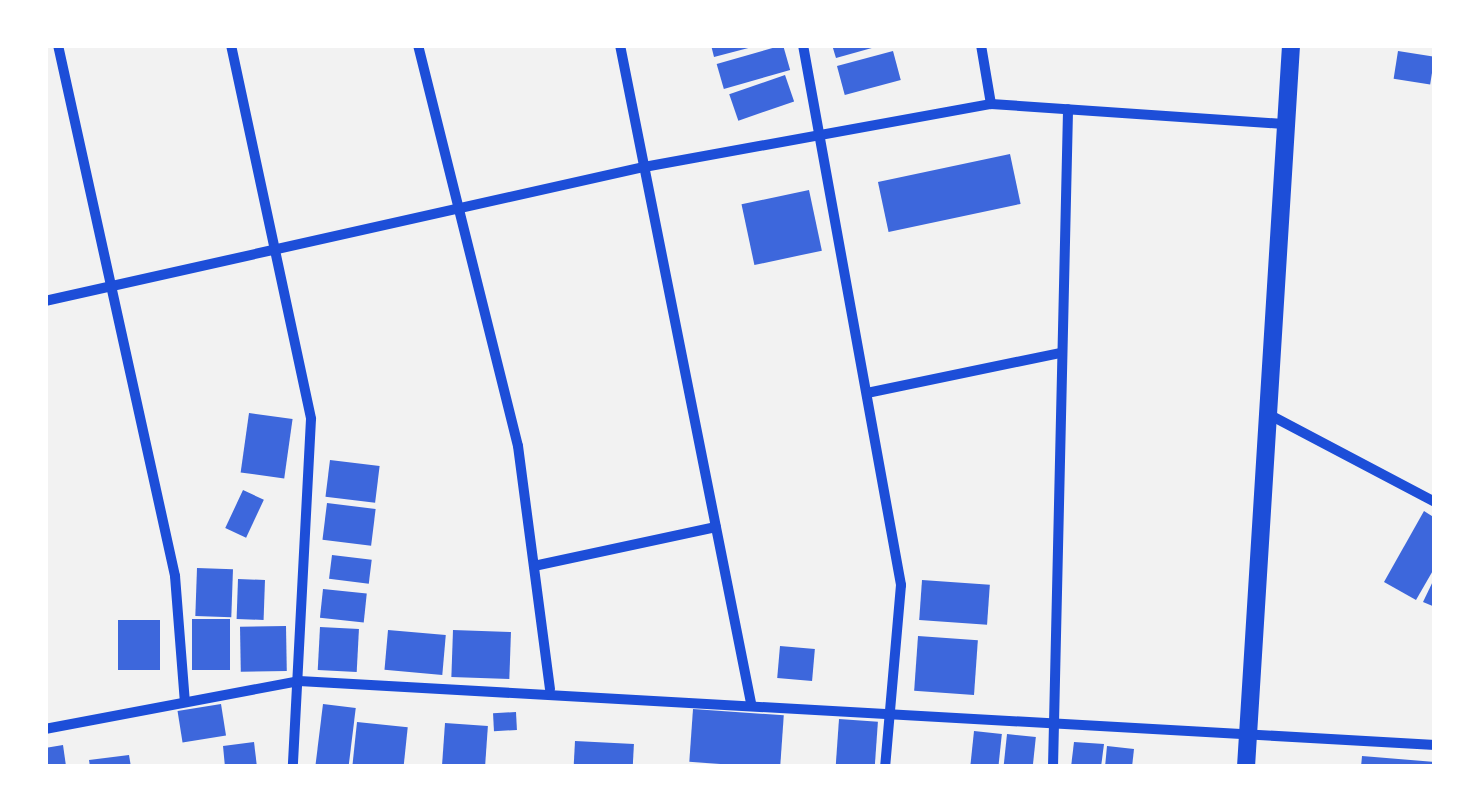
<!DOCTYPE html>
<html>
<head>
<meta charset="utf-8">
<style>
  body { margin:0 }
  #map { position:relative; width:1480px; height:812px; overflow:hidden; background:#f2f2f2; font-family:"DejaVu Sans",sans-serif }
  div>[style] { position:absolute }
  .building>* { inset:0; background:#3d67dc; transform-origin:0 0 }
  .minor>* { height:10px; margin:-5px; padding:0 5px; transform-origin:5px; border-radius:5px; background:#1d4ed8 }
  .tertiary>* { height:18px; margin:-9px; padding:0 9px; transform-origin:9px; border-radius:9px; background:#1d4ed8 }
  span { translate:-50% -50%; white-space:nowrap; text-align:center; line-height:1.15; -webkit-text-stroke:8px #fff; paint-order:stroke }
  .frame { position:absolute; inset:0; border:48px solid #fff; pointer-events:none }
</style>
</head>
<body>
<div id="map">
  <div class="building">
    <i style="clip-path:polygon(711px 45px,756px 45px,756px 46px,714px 57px)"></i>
    <i style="left:783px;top:45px;width:26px;height:69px;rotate:74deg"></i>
    <i style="clip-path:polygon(832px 45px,878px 45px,879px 46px,836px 58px)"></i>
    <i style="left:893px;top:51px;width:30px;height:58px;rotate:75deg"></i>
    <i style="left:1398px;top:51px;width:37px;height:28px;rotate:9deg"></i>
    <i style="left:785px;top:75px;width:28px;height:59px;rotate:71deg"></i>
    <i style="left:1010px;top:154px;width:51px;height:135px;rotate:78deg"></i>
    <i style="left:809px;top:190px;width:62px;height:69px;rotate:78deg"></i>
    <i style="left:249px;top:413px;width:44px;height:60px;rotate:8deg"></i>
    <i style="left:330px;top:460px;width:50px;height:37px;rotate:7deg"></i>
    <i style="left:243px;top:490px;width:23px;height:42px;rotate:25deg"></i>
    <i style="left:327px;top:503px;width:49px;height:37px;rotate:7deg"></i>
    <i style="clip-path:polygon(1424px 511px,1435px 518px,1435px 567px,1416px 600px,1384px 582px)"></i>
    <i style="left:332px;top:555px;width:40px;height:24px;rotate:7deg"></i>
    <i style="left:197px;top:568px;width:36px;height:48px;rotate:2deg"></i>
    <i style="clip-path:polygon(1435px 577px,1435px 607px,1423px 602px)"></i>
    <i style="left:238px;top:579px;width:27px;height:40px;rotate:2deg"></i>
    <i style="left:922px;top:580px;width:68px;height:40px;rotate:4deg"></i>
    <i style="left:323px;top:589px;width:44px;height:29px;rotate:6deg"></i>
    <i style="left:192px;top:619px;width:38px;height:51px"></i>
    <i style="left:118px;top:620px;width:42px;height:50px"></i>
    <i style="left:286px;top:626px;width:45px;height:46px;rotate:89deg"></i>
    <i style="left:320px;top:627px;width:39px;height:43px;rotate:3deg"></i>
    <i style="left:388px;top:630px;width:58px;height:40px;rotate:5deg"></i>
    <i style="left:453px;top:630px;width:58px;height:47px;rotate:2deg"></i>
    <i style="left:918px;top:636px;width:60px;height:55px;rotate:4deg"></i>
    <i style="left:780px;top:646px;width:35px;height:32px;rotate:5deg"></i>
    <i style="left:221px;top:704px;width:32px;height:44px;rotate:81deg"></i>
    <i style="left:323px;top:704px;width:33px;height:63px;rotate:7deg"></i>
    <i style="left:693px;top:709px;width:91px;height:53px;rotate:4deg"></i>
    <i style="left:516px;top:712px;width:18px;height:23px;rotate:87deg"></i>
    <i style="left:839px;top:719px;width:39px;height:48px;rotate:4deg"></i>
    <i style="left:357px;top:722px;width:51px;height:44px;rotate:6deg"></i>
    <i style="left:445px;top:723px;width:43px;height:44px;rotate:4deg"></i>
    <i style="left:974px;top:731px;width:28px;height:36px;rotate:6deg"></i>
    <i style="left:1007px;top:734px;width:29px;height:33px;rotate:6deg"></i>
    <i style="left:575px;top:741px;width:59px;height:26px;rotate:3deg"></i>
    <i style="clip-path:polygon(254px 742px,257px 767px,225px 767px,223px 746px)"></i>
    <i style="clip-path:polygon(1074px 742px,1104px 744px,1101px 767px,1071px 767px)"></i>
    <i style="clip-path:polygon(63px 745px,66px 766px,45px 767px,45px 748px)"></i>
    <i style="clip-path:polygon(1107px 746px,1134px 749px,1132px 767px,1105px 767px)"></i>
    <i style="clip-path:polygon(129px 755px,131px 767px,90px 767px,89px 760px)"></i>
    <i style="clip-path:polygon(1362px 756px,1435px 762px,1435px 767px,1361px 767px)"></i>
  </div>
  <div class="minor">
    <i style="left:58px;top:45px;width:544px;rotate:77.57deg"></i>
    <i style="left:175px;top:576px;width:126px;rotate:85.5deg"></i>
    <i style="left:231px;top:45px;width:382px;rotate:77.9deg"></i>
    <i style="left:311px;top:419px;width:348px;rotate:93deg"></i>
    <i style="left:418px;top:45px;width:413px;rotate:76deg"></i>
    <i style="left:518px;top:446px;width:245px;rotate:82.5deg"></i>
    <i style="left:620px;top:45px;width:671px;rotate:78.74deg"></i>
    <i style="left:803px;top:45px;width:549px;rotate:79.71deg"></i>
    <i style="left:901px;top:585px;width:183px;rotate:95deg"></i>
    <i style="left:981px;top:45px;width:60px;rotate:80.4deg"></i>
    <i style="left:45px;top:301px;width:614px;rotate:-12.61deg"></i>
    <i style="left:644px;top:167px;width:353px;rotate:-10.3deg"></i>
    <i style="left:991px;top:104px;width:297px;rotate:3.9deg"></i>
    <i style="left:867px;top:393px;width:198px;rotate:-11.7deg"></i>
    <i style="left:1268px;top:414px;width:189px;rotate:27.8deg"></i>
    <i style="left:534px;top:566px;width:186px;rotate:-12.1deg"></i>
    <i style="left:45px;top:729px;width:258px;rotate:-10.7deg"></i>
    <i style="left:299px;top:681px;width:1138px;rotate:3.22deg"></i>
    <i style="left:1053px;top:767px;width:658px;rotate:-88.69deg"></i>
  </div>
  <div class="tertiary">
    <i style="left:1246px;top:767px;width:723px;rotate:-86.43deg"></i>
  </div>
  <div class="frame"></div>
</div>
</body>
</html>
